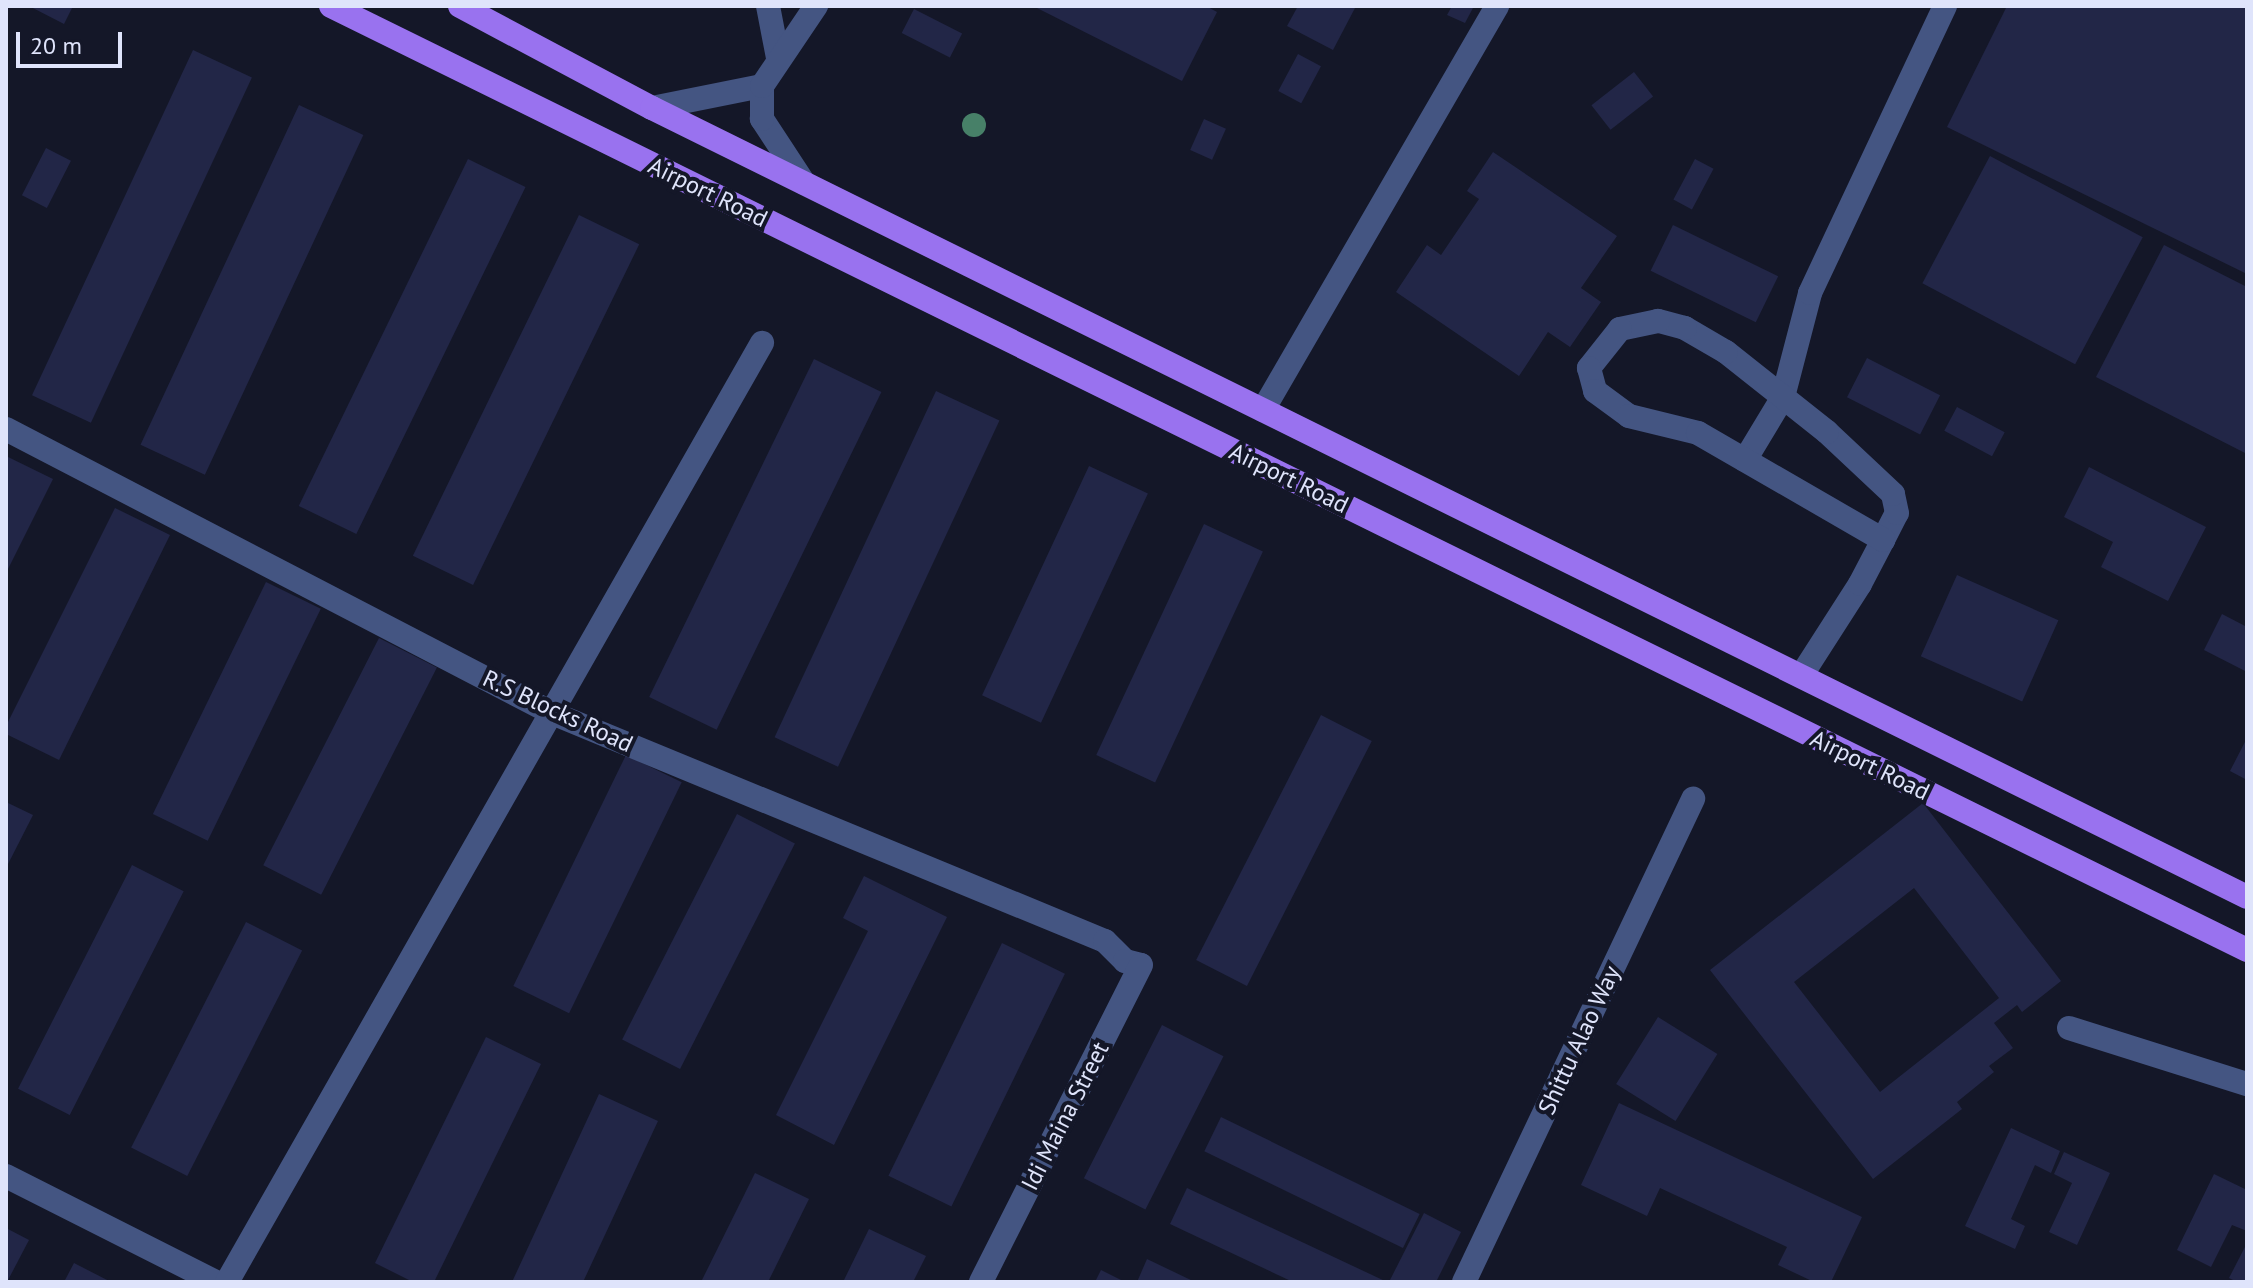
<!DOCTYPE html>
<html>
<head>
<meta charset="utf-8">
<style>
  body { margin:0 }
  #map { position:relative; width:2253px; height:1288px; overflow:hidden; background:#141728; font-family:"PT Sans",sans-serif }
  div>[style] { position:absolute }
  .building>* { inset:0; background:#222647; transform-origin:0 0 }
  .minor>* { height:24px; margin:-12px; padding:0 12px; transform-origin:12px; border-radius:12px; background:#445582 }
  .major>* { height:24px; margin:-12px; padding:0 12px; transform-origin:12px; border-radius:12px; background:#9972ef }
  .trees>* { width:24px; height:24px; margin:-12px; border-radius:50%; background:#478068 }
  span { translate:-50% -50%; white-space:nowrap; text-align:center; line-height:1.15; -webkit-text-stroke:8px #141728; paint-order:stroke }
  .street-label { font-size:24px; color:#dfe4fb }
  .frame { position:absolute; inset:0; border:8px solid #dfe4fb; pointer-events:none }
  .scale { position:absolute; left:16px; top:32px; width:106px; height:36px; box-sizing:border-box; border:4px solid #dfe4fb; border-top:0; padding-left:10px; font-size:24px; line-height:28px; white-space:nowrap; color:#dfe4fb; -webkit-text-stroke:6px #141728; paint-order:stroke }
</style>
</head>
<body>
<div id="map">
  <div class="building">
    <i style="clip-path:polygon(29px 6px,73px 6px,64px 24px)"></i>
    <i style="clip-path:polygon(1033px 6px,1206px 6px,1217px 12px,1182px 81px)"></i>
    <i style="clip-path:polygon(1298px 6px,1352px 6px,1355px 8px,1333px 50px,1287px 26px)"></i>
    <i style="clip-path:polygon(1452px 6px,1474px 6px,1465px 23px,1447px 15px)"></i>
    <i style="clip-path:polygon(2007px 6px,2247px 6px,2247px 274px,1947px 127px)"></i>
    <i style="left:914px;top:9px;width:54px;height:27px;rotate:27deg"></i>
    <i style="left:193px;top:50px;width:65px;height:381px;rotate:25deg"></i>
    <i style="left:1298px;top:54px;width:26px;height:42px;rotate:28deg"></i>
    <i style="left:1634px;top:72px;width:31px;height:54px;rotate:52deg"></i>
    <i style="left:299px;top:105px;width:71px;height:375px;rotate:25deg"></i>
    <i style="left:1204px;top:119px;width:24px;height:34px;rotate:24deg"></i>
    <i style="left:46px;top:148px;width:28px;height:53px;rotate:27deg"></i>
    <i style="clip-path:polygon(1493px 152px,1617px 236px,1581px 288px,1601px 302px,1570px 347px,1548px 332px,1519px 376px,1396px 292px,1427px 245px,1441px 255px,1479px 199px,1467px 191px)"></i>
    <i style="left:1990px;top:156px;width:173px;height:144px;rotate:28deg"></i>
    <i style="left:468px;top:159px;width:64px;height:386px;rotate:26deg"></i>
    <i style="left:1695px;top:159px;width:21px;height:46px;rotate:28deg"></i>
    <i style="left:579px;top:215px;width:67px;height:379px;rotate:26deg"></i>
    <i style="left:1673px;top:225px;width:117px;height:51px;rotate:26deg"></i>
    <i style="clip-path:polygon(2164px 245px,2247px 287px,2247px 454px,2096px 377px)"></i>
    <i style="left:1867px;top:358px;width:82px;height:44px;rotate:27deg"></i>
    <i style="left:814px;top:359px;width:75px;height:376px;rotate:26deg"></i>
    <i style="left:936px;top:391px;width:70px;height:382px;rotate:25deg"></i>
    <i style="left:1957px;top:407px;width:54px;height:27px;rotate:28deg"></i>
    <i style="clip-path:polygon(6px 456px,53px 479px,6px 573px)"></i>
    <i style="left:1089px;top:466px;width:65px;height:253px;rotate:25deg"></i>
    <i style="clip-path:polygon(2089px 467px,2206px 527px,2168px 601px,2101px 567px,2113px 542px,2064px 517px)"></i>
    <i style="clip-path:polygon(115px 508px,170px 535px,59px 760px,6px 734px,6px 726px)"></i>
    <i style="left:1204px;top:524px;width:65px;height:255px;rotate:25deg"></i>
    <i style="left:1957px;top:575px;width:111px;height:89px;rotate:24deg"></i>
    <i style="left:266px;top:582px;width:61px;height:258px;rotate:26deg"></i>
    <i style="clip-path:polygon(2222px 614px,2247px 627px,2247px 672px,2204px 650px)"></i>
    <i style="left:379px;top:638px;width:65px;height:255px;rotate:27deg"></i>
    <i style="left:1321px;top:715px;width:57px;height:275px;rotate:27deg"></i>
    <i style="clip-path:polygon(2247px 738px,2247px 780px,2230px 771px)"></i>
    <i style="left:626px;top:755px;width:62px;height:257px;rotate:26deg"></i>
    <i style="clip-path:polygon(6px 802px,33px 815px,6px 868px)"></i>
    <i style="clip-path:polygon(evenodd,1923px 803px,2061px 981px,2022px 1012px,2017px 1005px,1994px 1023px,2013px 1048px,1989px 1066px,1994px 1072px,1957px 1102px,1962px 1109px,1873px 1179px,1710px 970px,1923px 803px,1914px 888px,1999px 998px,1880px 1092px,1794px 982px,1914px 888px)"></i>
    <i style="left:737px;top:814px;width:65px;height:253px;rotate:27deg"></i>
    <i style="left:132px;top:865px;width:58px;height:251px;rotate:27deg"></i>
    <i style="clip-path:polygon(864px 876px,947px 917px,834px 1145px,776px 1115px,868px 931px,843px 918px)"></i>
    <i style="left:246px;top:922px;width:63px;height:253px;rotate:27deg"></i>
    <i style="left:1002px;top:943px;width:70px;height:259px;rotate:26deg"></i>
    <i style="left:1658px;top:1017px;width:70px;height:79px;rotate:32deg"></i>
    <i style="left:1162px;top:1025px;width:69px;height:172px;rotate:27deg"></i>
    <i style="clip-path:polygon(486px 1037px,541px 1064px,434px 1282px,413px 1282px,375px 1263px)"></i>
    <i style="clip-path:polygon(599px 1094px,658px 1121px,583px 1282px,512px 1282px)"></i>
    <i style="clip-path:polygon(1619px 1103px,1862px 1217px,1831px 1282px,1814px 1282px,1778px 1265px,1787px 1247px,1660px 1188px,1647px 1216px,1581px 1185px)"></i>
    <i style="left:1221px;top:1117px;width:221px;height:38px;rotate:26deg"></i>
    <i style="clip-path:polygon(2011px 1128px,2060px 1151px,2051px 1173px,2035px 1165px,2011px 1219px,2025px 1226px,2015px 1249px,1965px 1226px)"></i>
    <i style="clip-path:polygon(2064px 1152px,2110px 1173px,2077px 1245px,2049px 1232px,2072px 1183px,2054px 1174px)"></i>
    <i style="clip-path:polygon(755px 1173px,809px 1199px,768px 1282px,701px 1282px)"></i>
    <i style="clip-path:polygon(2214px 1174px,2247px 1190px,2247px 1231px,2232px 1225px,2211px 1267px,2177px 1250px)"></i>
    <i style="clip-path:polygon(1187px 1188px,1387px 1282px,1293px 1282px,1170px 1224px)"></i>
    <i style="clip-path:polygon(1424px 1213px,1461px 1232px,1436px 1282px,1389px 1282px)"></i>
    <i style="clip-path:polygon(6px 1228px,29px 1240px,7px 1282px,6px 1282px)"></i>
    <i style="clip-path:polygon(869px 1229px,926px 1256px,913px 1282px,843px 1282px)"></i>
    <i style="clip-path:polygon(2247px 1243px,2247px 1282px,2237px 1282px,2229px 1278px)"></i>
    <i style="clip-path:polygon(1147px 1259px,1195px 1282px,1137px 1282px)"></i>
    <i style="clip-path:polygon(74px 1263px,111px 1282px,64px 1282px)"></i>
    <i style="clip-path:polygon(1101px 1270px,1125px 1282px,1095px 1282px)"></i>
  </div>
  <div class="minor">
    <i style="left:768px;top:6px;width:53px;rotate:79.1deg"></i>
    <i style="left:652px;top:108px;width:112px;rotate:-11.3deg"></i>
    <i style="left:804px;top:183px;width:77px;rotate:-123.3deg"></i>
    <i style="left:762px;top:119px;width:33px;rotate:-90deg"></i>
    <i style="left:762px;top:86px;width:97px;rotate:-56deg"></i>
    <i style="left:1263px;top:410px;width:467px;rotate:-59.9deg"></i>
    <i style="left:6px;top:429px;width:615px;rotate:27.48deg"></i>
    <i style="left:552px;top:713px;width:598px;rotate:22.41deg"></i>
    <i style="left:1105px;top:941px;width:28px;rotate:45deg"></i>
    <i style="left:1125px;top:961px;width:16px;rotate:14deg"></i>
    <i style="left:1141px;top:965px;width:355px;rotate:116.8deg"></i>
    <i style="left:1745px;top:460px;width:74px;rotate:-58.9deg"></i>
    <i style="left:1783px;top:397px;width:107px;rotate:-75.4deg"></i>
    <i style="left:1810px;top:293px;width:317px;rotate:-64.8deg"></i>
    <i style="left:1801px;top:676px;width:109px;rotate:-57.3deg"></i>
    <i style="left:1860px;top:584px;width:50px;rotate:-62.4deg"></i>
    <i style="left:1883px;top:540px;width:30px;rotate:-63deg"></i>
    <i style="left:1897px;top:513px;width:19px;rotate:-102deg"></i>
    <i style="left:1893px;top:494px;width:91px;rotate:-136.8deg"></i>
    <i style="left:1827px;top:432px;width:129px;rotate:-141.6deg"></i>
    <i style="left:1726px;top:352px;width:48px;rotate:-149.7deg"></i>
    <i style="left:1685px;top:328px;width:28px;rotate:-165deg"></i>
    <i style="left:1658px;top:321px;width:39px;rotate:168deg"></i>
    <i style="left:1620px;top:329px;width:50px;rotate:128.5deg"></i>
    <i style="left:1589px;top:368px;width:24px;rotate:75deg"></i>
    <i style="left:1595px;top:391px;width:42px;rotate:36.3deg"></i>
    <i style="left:1629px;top:416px;width:71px;rotate:13.8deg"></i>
    <i style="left:1698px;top:433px;width:214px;rotate:30deg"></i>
    <i style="left:2069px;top:1028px;width:187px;rotate:17.5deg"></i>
    <i style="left:6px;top:1176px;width:235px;rotate:26.8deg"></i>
    <i style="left:227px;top:1282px;width:1081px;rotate:-60.33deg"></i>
    <i style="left:1464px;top:1282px;width:535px;rotate:-64.63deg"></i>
  </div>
  <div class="major">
    <i style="left:331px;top:6px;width:2136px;rotate:26.23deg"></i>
    <i style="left:460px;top:6px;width:217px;rotate:28deg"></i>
    <i style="left:652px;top:108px;width:1779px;rotate:26.32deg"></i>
  </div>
  <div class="trees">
    <i style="left:974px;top:125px"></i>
  </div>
  <div class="street-label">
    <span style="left:708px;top:192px;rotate:26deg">Airport Road</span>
    <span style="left:1289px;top:478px;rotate:26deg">Airport Road</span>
    <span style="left:558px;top:711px;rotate:25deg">R.S Blocks Road</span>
    <span style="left:1870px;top:765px;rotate:26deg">Airport Road</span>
    <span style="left:1579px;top:1040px;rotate:-65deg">Shittu Alao Way</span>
    <span style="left:1065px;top:1116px;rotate:-63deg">Idi Maina Street</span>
  </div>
  <div class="frame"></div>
  <div class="scale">20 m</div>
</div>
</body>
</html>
